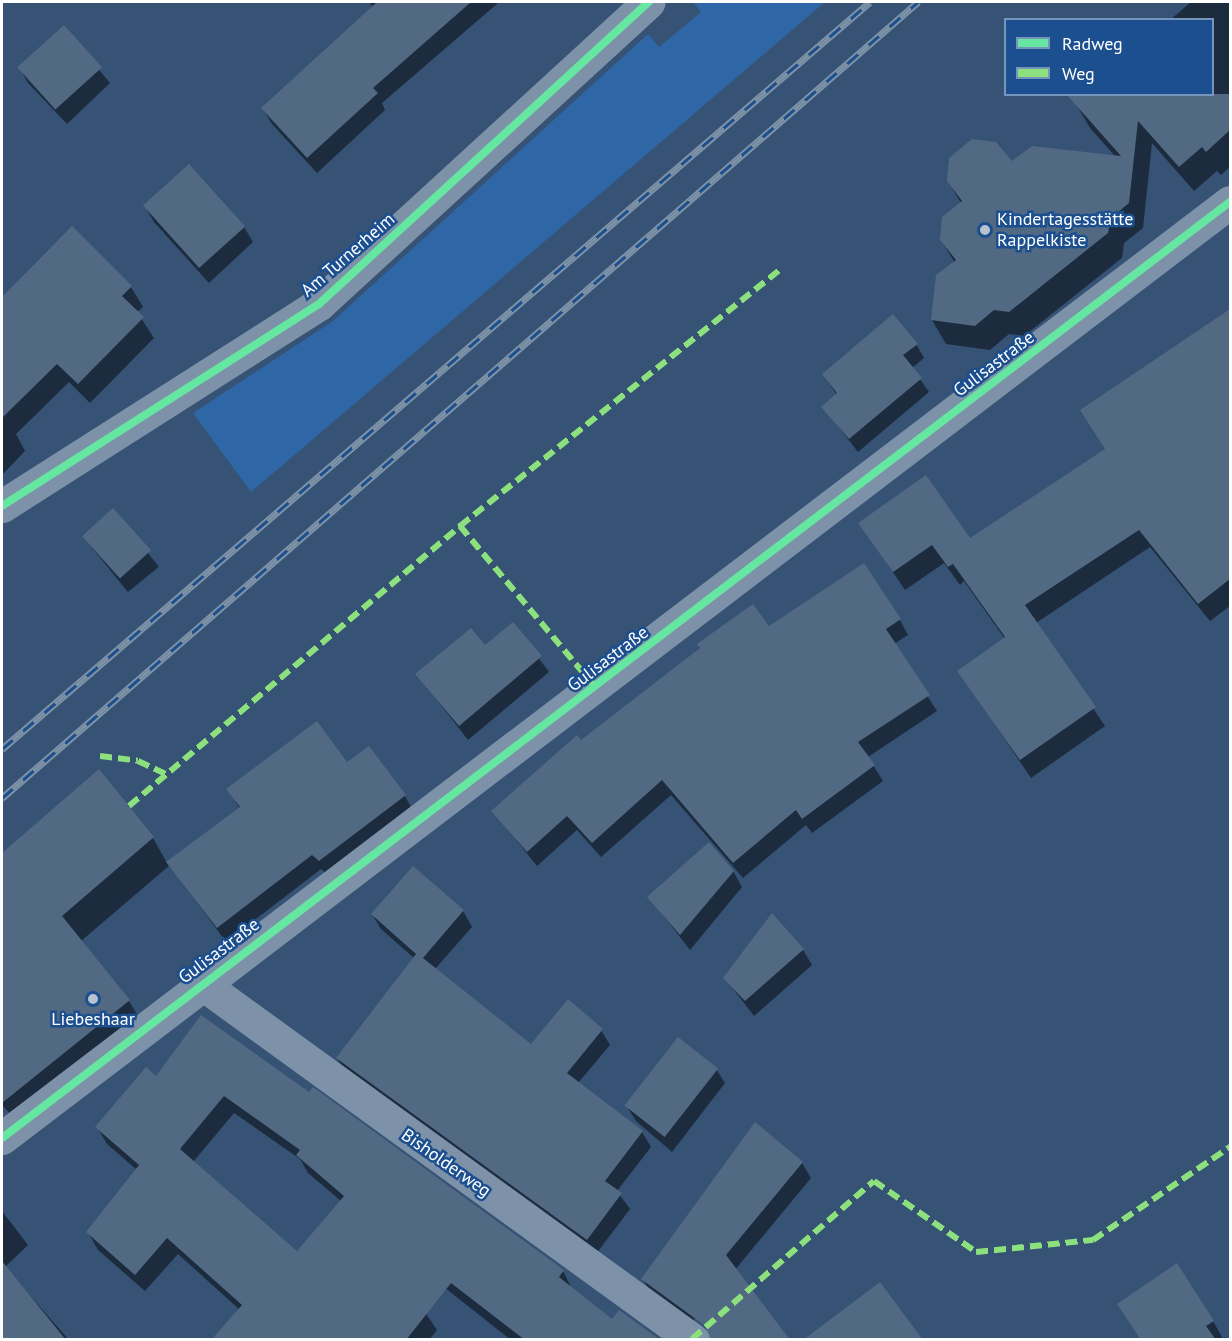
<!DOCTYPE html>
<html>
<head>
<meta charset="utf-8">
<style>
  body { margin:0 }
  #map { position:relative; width:1232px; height:1341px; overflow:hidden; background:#365274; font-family:"PT Sans",sans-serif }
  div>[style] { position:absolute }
  .green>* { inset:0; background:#2f66a5 }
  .shadow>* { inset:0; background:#0007; transform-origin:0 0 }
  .building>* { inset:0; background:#526984; transform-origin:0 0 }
  .street>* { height:33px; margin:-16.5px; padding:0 16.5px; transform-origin:16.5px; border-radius:16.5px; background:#7d92a8 }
  .rail>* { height:7px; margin-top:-3.5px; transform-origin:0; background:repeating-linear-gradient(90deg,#1b4f8f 0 14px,#7e92a7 0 28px); box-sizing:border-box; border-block:2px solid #7e92a7 }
  .quiet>* { height:6px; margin-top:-3px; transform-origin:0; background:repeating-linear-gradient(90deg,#8de07e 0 12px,transparent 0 18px) }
  .cycleway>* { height:8px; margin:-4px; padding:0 4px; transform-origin:4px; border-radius:4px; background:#66e7a1 }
  .dots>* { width:16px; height:16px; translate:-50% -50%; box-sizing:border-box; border:3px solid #1b4f8f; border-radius:50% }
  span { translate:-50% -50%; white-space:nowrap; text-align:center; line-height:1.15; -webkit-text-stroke:5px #1b4f8f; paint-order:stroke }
  .poi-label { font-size:18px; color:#fff }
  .left { translate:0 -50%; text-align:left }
  .street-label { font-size:18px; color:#fff }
  .frame { position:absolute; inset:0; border:3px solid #fff; pointer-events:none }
  .legend { position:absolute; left:1004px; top:18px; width:210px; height:78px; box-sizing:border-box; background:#1b4f8f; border:2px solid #7695bc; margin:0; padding:8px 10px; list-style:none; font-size:18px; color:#fff }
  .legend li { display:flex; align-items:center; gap:12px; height:30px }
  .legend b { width:30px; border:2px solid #7695bc }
</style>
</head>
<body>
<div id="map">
  <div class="green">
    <i style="clip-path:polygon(693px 2px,825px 2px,251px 492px,193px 413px,333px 321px,648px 34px,659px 47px,701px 12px)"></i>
  </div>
  <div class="shadow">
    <i style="clip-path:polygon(369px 2px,498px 3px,382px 103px,385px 110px,317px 173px,272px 124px,263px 109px,373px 7px)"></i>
    <i style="clip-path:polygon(1191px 2px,1230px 2px,1230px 167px,1221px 175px,1217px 171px,1194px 191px,1152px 143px,1143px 228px,1124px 243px,1122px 258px,1024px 336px,1009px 334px,990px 350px,946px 344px,932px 320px,955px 263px,941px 240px,961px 203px,948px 181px,1011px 163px,1116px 157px,1090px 128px,1076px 104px,1212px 94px,1212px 20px,1170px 20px)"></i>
    <i style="clip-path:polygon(64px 27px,110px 83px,67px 124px,28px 83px,19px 67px)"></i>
    <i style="clip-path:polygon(145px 207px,244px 227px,253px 242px,209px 283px,154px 222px)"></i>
    <i style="clip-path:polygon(72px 228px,131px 287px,143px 307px,137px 312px,154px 338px,90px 403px,69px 382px,16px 434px,25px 451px,2px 475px,2px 299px)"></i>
    <i style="clip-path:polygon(1230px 310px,1230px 443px,1208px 458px,1221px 500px,1230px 510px,1230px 606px,1210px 621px,1150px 547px,1036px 623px,1105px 726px,1031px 778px,959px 671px,1005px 639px,964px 581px,960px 585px,944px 563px,905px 590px,860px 523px,969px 540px,1106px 450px,1082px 411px)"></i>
    <i style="clip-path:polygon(916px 344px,924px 358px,912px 368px,929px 392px,858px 452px,823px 407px,837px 395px,823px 374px)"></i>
    <i style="left:113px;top:510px;width:73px;height:40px;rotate:51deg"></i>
    <i style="clip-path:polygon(900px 620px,908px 635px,894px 644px,937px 711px,868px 757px,883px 781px,812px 833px,806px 825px,743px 878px,671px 795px,601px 857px,577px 830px,537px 866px,493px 811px,581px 742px,769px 628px)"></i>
    <i style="clip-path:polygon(513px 624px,549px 672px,468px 740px,417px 674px,485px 647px)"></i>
    <i style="clip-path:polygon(347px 764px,405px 796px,413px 811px,328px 875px,321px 869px,226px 942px,170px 865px,81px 941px,129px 1001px,145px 1028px,22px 1127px,2px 1105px,2px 855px,98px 771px,153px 838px,167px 863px,240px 809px,228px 789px)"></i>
    <i style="clip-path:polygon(413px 868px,463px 911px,472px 927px,435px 969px,531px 1047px,601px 1030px,610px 1045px,578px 1083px,642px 1132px,651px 1147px,617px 1191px,630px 1209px,596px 1254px,346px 1073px,337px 1058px,414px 958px,381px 929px,372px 914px)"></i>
    <i style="clip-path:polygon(733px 871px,742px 887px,690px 950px,649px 897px)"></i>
    <i style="clip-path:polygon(803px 950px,812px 965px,754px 1016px,725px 978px)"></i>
    <i style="clip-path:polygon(evenodd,201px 1017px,563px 1271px,572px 1289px,633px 1340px,511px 1340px,368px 1227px,437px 1330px,429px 1340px,213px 1340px,240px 1310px,178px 1254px,145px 1291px,98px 1250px,88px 1232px,137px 1170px,107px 1144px,97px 1127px,157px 1078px,201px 1017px,234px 1113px,300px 1159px,308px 1173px,341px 1201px,297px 1253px,193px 1162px,234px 1113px)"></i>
    <i style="clip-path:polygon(716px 1069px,725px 1083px,672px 1152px,636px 1121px,627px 1107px)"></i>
    <i style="clip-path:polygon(802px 1163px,811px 1178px,691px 1323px,652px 1295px,643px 1279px)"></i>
    <i style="clip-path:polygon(2px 1211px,28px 1245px,5px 1267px,69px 1340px,2px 1340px)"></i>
    <i style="clip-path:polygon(1213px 1321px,1222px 1337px,1217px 1340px,1141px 1340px)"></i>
  </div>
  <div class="building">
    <i style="clip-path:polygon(377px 2px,471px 2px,373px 88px,378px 93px,307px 158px,261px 108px)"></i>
    <i style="left:64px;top:25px;width:57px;height:63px;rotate:48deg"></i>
    <i style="clip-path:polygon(1066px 94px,1230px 94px,1230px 130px,1206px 152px,1202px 147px,1179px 167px,1138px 121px,1129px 203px,1111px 218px,1108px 233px,1009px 312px,994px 310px,975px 326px,931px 320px,936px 275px,956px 260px,940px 240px,942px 217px,962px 201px,947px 181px,949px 158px,972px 139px,996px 142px,1012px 161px,1032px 146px,1121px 156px)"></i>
    <i style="left:189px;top:164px;width:84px;height:62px;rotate:48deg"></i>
    <i style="clip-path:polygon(72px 226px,132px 286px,122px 296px,144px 317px,78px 384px,57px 364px,2px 418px,2px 297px)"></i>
    <i style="clip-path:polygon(1230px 309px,1230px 579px,1198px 604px,1139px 530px,1025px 605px,1096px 707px,1020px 760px,957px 671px,1005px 637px,953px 564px,948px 567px,932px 545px,893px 572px,858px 523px,926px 475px,970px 538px,1105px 449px,1080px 410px)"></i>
    <i style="clip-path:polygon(893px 314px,918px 344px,903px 355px,922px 378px,849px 439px,821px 407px,837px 393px,822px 374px)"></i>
    <i style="left:113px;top:508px;width:57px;height:42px;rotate:48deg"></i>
    <i style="clip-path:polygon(864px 563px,901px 619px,886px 629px,930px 695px,858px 742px,875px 765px,802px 819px,796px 810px,733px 863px,662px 780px,592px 843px,567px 816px,527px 852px,491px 811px,577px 735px,581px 740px,700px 648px,697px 644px,753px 604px,769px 626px)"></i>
    <i style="clip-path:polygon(513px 622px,542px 656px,459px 726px,415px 674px,471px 628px,485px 645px)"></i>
    <i style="clip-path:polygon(317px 721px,347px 762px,369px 746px,406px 795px,319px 861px,312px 855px,217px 928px,166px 862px,240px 807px,226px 789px)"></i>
    <i style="clip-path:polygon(99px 769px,154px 837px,62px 916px,130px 1000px,2px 1103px,2px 853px)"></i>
    <i style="clip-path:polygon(709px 842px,734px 871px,680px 935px,647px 897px)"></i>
    <i style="clip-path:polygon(413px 866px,464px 910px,423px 958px,531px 1044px,568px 999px,603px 1029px,567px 1073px,643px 1131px,605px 1181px,622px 1193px,587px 1240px,336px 1058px,416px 954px,371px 914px)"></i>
    <i style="clip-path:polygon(772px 913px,804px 949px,745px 1001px,723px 978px)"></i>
    <i style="clip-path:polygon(evenodd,201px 1015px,309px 1092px,313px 1087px,564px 1270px,559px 1277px,612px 1319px,619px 1310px,660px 1340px,525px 1340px,451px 1283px,406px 1340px,211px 1340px,242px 1305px,167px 1238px,135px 1275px,86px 1232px,139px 1165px,95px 1127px,146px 1067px,156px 1076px,201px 1015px,224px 1096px,300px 1150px,296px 1155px,344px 1196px,297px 1251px,180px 1149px,224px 1096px)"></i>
    <i style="left:678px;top:1037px;width:51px;height:87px;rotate:38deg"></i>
    <i style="clip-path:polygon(755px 1122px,803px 1162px,726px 1255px,790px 1340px,711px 1340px,704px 1325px,641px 1279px)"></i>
    <i style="clip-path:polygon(2px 1261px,66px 1340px,2px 1340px)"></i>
    <i style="clip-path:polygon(1177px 1263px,1214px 1321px,1206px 1326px,1216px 1340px,1141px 1340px,1117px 1304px)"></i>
    <i style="clip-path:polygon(880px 1282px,923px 1340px,803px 1340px)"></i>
  </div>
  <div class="street">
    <i style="left:2px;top:506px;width:376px;rotate:-32.5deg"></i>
    <i style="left:319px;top:304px;width:447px;rotate:-42.5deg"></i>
    <i style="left:201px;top:983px;width:608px;rotate:35.97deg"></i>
    <i style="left:2px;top:1138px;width:1544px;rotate:-37.32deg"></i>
  </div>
  <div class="rail">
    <i style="left:2px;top:749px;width:1145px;rotate:-40.72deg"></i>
    <i style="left:2px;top:798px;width:1214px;rotate:-40.99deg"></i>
  </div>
  <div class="quiet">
    <i style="left:460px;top:526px;width:210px;rotate:50deg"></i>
    <i style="left:100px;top:756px;width:38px;rotate:7deg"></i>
    <i style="left:138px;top:761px;width:31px;rotate:25deg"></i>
    <i style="left:129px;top:806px;width:434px;rotate:-40.2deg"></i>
    <i style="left:460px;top:526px;width:413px;rotate:-38.7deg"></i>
    <i style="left:692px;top:1339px;width:241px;rotate:-41deg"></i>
    <i style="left:874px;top:1181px;width:124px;rotate:34.8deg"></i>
    <i style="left:976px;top:1252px;width:118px;rotate:-5.9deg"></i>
    <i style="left:1093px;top:1240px;width:166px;rotate:-34.2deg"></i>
  </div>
  <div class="cycleway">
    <i style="left:2px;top:506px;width:376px;rotate:-32.5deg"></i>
    <i style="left:319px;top:304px;width:447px;rotate:-42.5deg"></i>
    <i style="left:2px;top:1138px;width:1544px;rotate:-37.32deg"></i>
  </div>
  <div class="dots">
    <i style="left:985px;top:230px;background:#b9c2ce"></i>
    <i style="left:93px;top:999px;background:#b9c2ce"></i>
  </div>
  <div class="poi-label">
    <span class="left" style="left:997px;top:230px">Kindertagesstätte<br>Rappelkiste</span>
    <span style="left:93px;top:1019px">Liebeshaar</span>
  </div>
  <div class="street-label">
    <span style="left:348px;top:255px;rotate:-41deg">Am Turnerheim</span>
    <span style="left:994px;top:364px;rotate:-37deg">Gulisastraße</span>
    <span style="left:608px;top:659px;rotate:-37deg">Gulisastraße</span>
    <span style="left:219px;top:951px;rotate:-37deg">Gulisastraße</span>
    <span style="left:446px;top:1163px;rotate:35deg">Bisholderweg</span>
  </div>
  <div class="frame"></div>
  <ul class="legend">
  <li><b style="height:8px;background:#66e7a1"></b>Radweg</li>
  <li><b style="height:8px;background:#8de07e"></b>Weg</li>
  </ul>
</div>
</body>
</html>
